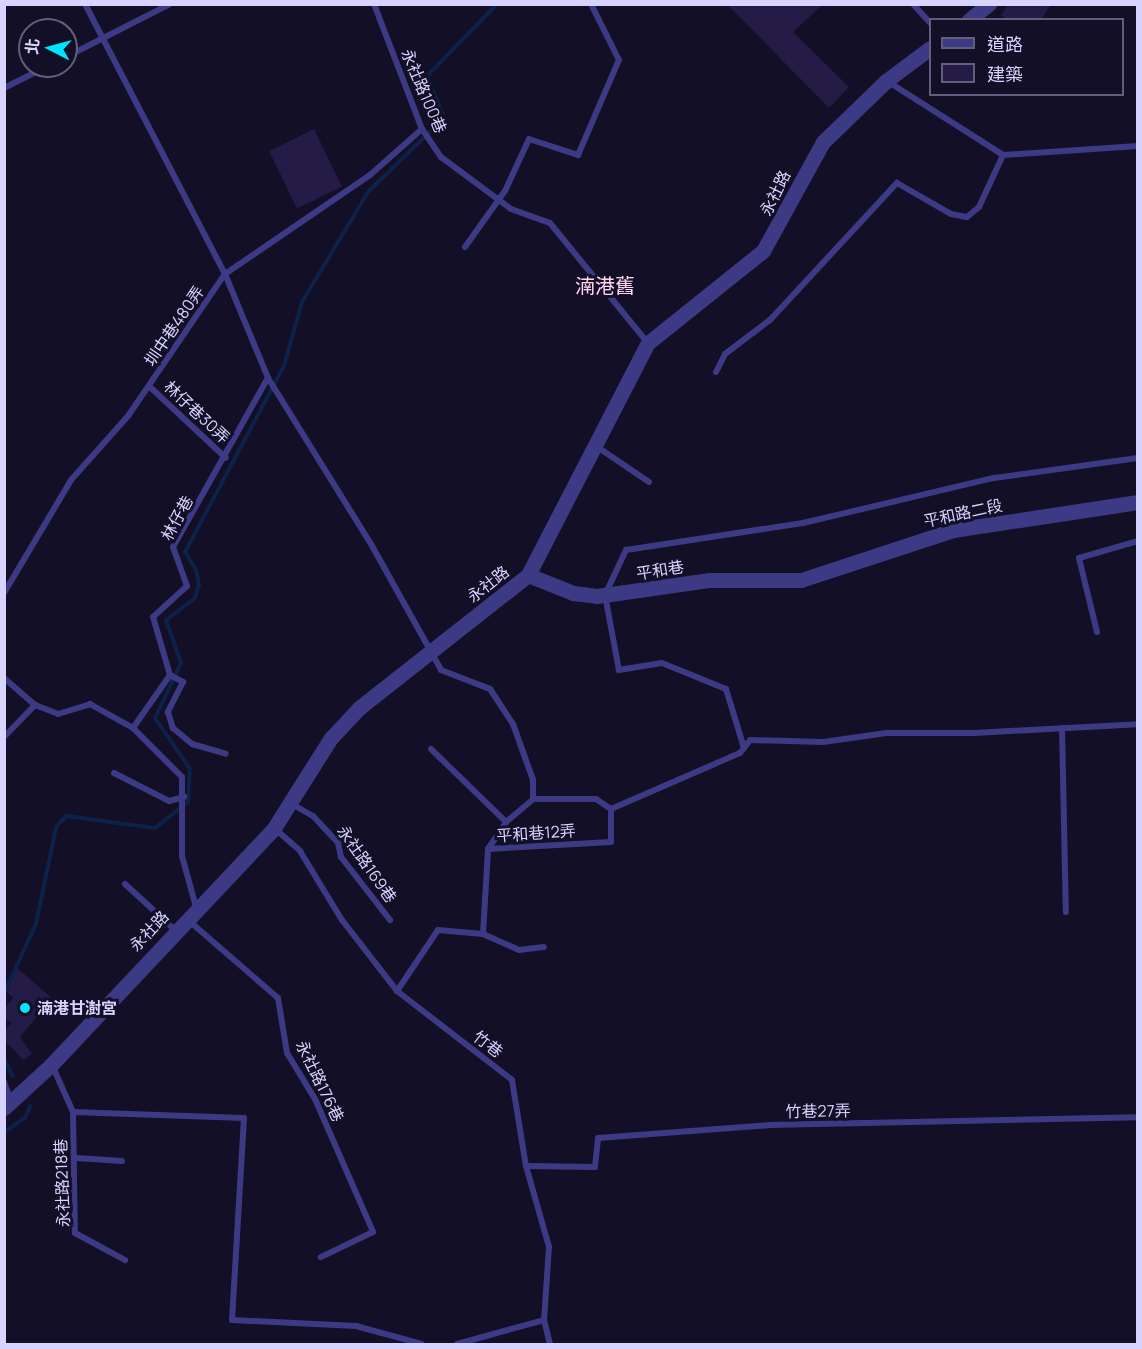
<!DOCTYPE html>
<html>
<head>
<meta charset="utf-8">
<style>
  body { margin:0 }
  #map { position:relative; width:1142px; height:1349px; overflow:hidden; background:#130f26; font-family:Manrope,"Noto Sans TC",sans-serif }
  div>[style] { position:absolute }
  .stream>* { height:4px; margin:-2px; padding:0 2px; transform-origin:2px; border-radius:2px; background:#0c2248 }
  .building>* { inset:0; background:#241b47; transform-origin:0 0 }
  .service>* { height:6px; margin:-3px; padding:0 3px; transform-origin:3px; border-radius:3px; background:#3d3a85 }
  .tertiary>* { height:15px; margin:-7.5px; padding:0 7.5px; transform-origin:7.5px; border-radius:7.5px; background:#3d3a85 }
  .dots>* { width:16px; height:16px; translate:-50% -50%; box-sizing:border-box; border:3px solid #130f26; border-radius:50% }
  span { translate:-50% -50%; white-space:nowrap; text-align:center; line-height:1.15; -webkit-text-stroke:6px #130f26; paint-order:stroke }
  .street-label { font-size:16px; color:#d9d4ff }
  .poi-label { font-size:16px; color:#d9d4ff; font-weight:700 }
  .left { translate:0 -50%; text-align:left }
  .quarter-label { font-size:20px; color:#ffd6f0 }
  .frame { position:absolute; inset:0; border:6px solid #d9d4ff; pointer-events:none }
  .legend { position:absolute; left:929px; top:18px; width:195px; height:78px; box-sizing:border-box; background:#130f26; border:2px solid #625e7d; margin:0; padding:8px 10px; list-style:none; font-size:18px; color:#d9d4ff }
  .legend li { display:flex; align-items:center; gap:12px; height:30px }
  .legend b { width:30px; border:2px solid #625e7d }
  .north { position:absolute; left:18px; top:18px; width:60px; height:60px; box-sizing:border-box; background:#130f26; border:2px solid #625e7d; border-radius:50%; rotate:276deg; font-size:16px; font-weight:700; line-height:24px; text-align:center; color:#d9d4ff }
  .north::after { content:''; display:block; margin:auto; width:21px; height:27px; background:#00e5ff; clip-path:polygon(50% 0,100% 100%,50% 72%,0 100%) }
</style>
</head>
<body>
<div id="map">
  <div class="stream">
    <i style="left:4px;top:993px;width:76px;rotate:-65.1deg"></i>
    <i style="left:36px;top:924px;width:99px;rotate:-78.3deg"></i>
    <i style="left:56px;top:827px;width:15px;rotate:-48deg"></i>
    <i style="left:66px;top:816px;width:90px;rotate:7.7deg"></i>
    <i style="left:155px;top:828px;width:42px;rotate:-38.2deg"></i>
    <i style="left:188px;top:802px;width:33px;rotate:-87deg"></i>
    <i style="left:190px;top:769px;width:62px;rotate:-124.5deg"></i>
    <i style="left:155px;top:718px;width:61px;rotate:-64.7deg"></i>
    <i style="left:181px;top:663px;width:46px;rotate:-109.2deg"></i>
    <i style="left:166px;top:620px;width:36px;rotate:-37deg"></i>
    <i style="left:195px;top:598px;width:14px;rotate:-73deg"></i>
    <i style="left:199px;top:585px;width:15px;rotate:-101deg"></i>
    <i style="left:196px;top:570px;width:21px;rotate:-121deg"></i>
    <i style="left:185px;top:552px;width:211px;rotate:-62deg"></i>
    <i style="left:284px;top:366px;width:66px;rotate:-74.3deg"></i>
    <i style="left:302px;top:302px;width:128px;rotate:-59deg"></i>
    <i style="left:368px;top:192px;width:106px;rotate:-44.2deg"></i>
    <i style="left:444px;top:118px;width:45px;rotate:-112deg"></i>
    <i style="left:427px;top:76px;width:100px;rotate:-45.8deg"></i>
    <i style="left:4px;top:1059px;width:19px;rotate:62deg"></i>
    <i style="left:4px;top:1132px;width:25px;rotate:-34deg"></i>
    <i style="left:25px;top:1118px;width:13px;rotate:-67deg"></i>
  </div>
  <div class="building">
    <i style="clip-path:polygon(727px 4px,823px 4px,793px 32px,849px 87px,829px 108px)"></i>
    <i style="clip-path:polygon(1009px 4px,1051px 4px,1041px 20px,1007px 20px,1001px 15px)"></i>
    <i style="left:314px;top:129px;width:64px;height:50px;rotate:64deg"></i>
    <i style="clip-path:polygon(17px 968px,52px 998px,20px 1037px,32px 1054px,23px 1060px,4px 1040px,4px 1031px,12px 1023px,4px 1018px,4px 1009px,13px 998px,7px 992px)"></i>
  </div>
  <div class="service">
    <i style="left:85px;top:4px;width:304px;rotate:62.6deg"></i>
    <i style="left:225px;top:274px;width:113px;rotate:67.5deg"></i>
    <i style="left:268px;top:378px;width:195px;rotate:58.2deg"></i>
    <i style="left:371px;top:544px;width:144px;rotate:60.9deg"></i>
    <i style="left:441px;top:670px;width:53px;rotate:21.2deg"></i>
    <i style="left:490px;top:689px;width:42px;rotate:56.7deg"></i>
    <i style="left:513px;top:724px;width:59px;rotate:70.3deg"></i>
    <i style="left:533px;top:780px;width:19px;rotate:90deg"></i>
    <i style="left:533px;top:799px;width:63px"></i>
    <i style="left:596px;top:799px;width:18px;rotate:34deg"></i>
    <i style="left:374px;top:4px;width:134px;rotate:69deg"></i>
    <i style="left:422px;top:129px;width:34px;rotate:56deg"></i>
    <i style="left:441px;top:157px;width:87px;rotate:36.6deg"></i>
    <i style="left:511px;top:209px;width:41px;rotate:19.7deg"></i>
    <i style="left:550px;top:223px;width:154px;rotate:50.8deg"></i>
    <i style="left:913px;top:4px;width:25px;rotate:48deg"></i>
    <i style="left:66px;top:57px;width:117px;rotate:-27deg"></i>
    <i style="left:887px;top:81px;width:138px;rotate:32.5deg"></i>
    <i style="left:1003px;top:155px;width:135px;rotate:-3.8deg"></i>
    <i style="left:4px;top:88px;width:49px;rotate:-26.6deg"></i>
    <i style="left:465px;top:247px;width:69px;rotate:-54.5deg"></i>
    <i style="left:505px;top:191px;width:57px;rotate:-65.2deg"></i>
    <i style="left:529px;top:139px;width:52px;rotate:18.1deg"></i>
    <i style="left:578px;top:155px;width:103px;rotate:-66.7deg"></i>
    <i style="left:619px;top:60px;width:63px;rotate:-116.6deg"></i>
    <i style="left:716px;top:372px;width:20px;rotate:-63deg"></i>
    <i style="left:725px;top:354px;width:56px;rotate:-37.1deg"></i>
    <i style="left:770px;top:320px;width:187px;rotate:-47.2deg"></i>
    <i style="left:897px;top:183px;width:62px;rotate:29.9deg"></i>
    <i style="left:951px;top:214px;width:16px;rotate:11deg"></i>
    <i style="left:967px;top:217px;width:16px;rotate:-40deg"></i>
    <i style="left:979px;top:207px;width:57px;rotate:-65.2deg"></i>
    <i style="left:149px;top:386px;width:105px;rotate:43.1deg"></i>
    <i style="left:596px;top:446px;width:64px;rotate:34.2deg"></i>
    <i style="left:4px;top:593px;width:131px;rotate:-59.3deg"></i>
    <i style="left:71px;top:480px;width:86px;rotate:-48.3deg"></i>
    <i style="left:128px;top:416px;width:172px;rotate:-55.7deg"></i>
    <i style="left:225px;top:274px;width:176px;rotate:-34.3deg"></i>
    <i style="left:370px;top:175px;width:69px;rotate:-41.5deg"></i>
    <i style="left:1097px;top:632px;width:76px;rotate:-103.7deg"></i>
    <i style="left:1079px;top:558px;width:61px;rotate:-16.1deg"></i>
    <i style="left:170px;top:675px;width:15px;rotate:28deg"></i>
    <i style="left:183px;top:682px;width:34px;rotate:117deg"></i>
    <i style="left:168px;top:712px;width:17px;rotate:73deg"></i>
    <i style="left:173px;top:728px;width:25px;rotate:40deg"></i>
    <i style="left:192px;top:744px;width:35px;rotate:16deg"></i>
    <i style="left:4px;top:678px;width:41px;rotate:41.1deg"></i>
    <i style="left:35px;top:705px;width:25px;rotate:21deg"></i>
    <i style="left:58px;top:714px;width:34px;rotate:-17deg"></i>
    <i style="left:90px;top:704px;width:49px;rotate:29.2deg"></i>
    <i style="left:1062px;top:728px;width:184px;rotate:88.8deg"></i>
    <i style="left:4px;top:737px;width:45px;rotate:-45.9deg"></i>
    <i style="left:744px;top:748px;width:62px;rotate:-107deg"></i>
    <i style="left:726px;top:689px;width:69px;rotate:-157.9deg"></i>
    <i style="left:662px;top:663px;width:44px;rotate:170.8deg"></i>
    <i style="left:619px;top:670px;width:76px;rotate:-100.6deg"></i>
    <i style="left:605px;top:595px;width:50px;rotate:-65deg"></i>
    <i style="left:626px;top:550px;width:179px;rotate:-8.7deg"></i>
    <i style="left:803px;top:523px;width:196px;rotate:-13.3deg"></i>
    <i style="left:994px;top:478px;width:145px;rotate:-7.9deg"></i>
    <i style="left:431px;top:749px;width:105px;rotate:44.2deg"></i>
    <i style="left:114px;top:773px;width:62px;rotate:27deg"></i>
    <i style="left:169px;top:801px;width:16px;rotate:-15deg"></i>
    <i style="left:292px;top:804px;width:24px;rotate:30deg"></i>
    <i style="left:313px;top:816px;width:37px;rotate:47deg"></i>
    <i style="left:338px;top:843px;width:14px;rotate:78deg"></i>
    <i style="left:341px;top:857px;width:80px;rotate:52.1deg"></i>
    <i style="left:274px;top:828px;width:35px;rotate:41deg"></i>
    <i style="left:300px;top:851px;width:81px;rotate:58.7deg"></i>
    <i style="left:342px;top:920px;width:90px;rotate:52.2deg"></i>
    <i style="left:397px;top:991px;width:145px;rotate:37.7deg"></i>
    <i style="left:512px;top:1080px;width:87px;rotate:80.8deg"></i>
    <i style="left:526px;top:1166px;width:84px;rotate:74.1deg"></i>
    <i style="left:549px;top:1247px;width:73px;rotate:93.9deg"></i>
    <i style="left:544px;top:1320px;width:25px;rotate:76deg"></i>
    <i style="left:488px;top:849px;width:32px;rotate:-56deg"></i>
    <i style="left:506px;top:822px;width:35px;rotate:-40deg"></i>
    <i style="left:125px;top:884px;width:68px;rotate:42.6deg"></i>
    <i style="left:196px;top:907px;width:53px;rotate:-105.4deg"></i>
    <i style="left:182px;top:856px;width:79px;rotate:-90deg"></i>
    <i style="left:182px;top:777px;width:69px;rotate:-135deg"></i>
    <i style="left:133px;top:728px;width:65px;rotate:-55.1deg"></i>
    <i style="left:170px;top:675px;width:60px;rotate:-106.3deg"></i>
    <i style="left:153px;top:617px;width:46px;rotate:-42.4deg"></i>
    <i style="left:187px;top:586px;width:41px;rotate:-109.7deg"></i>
    <i style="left:173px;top:547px;width:194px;rotate:-60.7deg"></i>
    <i style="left:188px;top:920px;width:119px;rotate:40.9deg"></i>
    <i style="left:278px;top:998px;width:56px;rotate:80.7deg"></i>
    <i style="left:287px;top:1053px;width:54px;rotate:58.7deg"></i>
    <i style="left:315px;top:1099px;width:145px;rotate:66.4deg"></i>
    <i style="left:373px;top:1232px;width:58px;rotate:154.3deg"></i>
    <i style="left:483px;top:934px;width:39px;rotate:24deg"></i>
    <i style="left:519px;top:950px;width:25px;rotate:-7deg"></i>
    <i style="left:397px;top:991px;width:73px;rotate:-56.1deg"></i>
    <i style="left:438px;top:930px;width:45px;rotate:5.1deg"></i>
    <i style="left:483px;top:934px;width:85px;rotate:-86.6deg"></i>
    <i style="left:488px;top:849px;width:123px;rotate:-3.3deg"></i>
    <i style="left:611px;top:842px;width:33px;rotate:-90deg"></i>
    <i style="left:611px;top:809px;width:141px;rotate:-23.5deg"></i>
    <i style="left:740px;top:753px;width:16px;rotate:-52deg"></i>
    <i style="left:750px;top:740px;width:73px;rotate:1.6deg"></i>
    <i style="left:823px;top:742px;width:64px;rotate:-8.1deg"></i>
    <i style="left:886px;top:733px;width:88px"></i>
    <i style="left:974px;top:733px;width:164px;rotate:-3.1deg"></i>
    <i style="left:52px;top:1065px;width:51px;rotate:65.9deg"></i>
    <i style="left:73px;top:1112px;width:171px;rotate:2deg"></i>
    <i style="left:244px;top:1118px;width:202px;rotate:93.4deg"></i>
    <i style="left:232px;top:1320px;width:124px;rotate:2.8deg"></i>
    <i style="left:356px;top:1326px;width:68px;rotate:15.3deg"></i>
    <i style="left:4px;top:1082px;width:20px;rotate:70deg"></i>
    <i style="left:73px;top:1112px;width:121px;rotate:89.1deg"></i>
    <i style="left:75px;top:1233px;width:57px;rotate:28.4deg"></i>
    <i style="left:76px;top:1158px;width:46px;rotate:3.7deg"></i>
    <i style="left:526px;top:1166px;width:69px;rotate:0.8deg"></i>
    <i style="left:595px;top:1167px;width:29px;rotate:-84deg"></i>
    <i style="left:598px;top:1138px;width:171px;rotate:-4.3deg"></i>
    <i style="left:769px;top:1125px;width:369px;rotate:-1.2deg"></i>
    <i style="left:457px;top:1344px;width:90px;rotate:-15.4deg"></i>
  </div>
  <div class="tertiary">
    <i style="left:969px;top:20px;width:26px;rotate:-39deg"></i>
    <i style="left:528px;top:575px;width:48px;rotate:21.8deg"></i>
    <i style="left:573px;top:593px;width:24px;rotate:7deg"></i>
    <i style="left:597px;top:596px;width:114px;rotate:-8.1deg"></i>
    <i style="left:710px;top:580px;width:91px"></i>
    <i style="left:801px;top:580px;width:160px;rotate:-18.2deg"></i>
    <i style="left:953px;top:530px;width:187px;rotate:-8.6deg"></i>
    <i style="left:4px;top:1108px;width:64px;rotate:-42.5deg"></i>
    <i style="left:51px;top:1065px;width:325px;rotate:-46.7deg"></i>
    <i style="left:274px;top:828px;width:107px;rotate:-57.7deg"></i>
    <i style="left:331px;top:738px;width:41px;rotate:-47deg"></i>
    <i style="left:359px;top:708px;width:215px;rotate:-38.2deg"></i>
    <i style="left:528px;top:575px;width:261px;rotate:-62.7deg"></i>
    <i style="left:648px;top:343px;width:147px;rotate:-38.7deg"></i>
    <i style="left:763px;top:251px;width:124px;rotate:-61.2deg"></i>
    <i style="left:823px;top:142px;width:88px;rotate:-44.1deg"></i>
    <i style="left:886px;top:81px;width:55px;rotate:-36.9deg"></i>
  </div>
  <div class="dots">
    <i style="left:25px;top:1008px;background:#00e5ff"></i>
  </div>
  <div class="street-label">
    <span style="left:424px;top:91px;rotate:67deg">永社路100巷</span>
    <span style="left:775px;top:193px;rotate:-64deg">永社路</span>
    <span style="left:174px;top:326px;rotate:-56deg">圳中巷480弄</span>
    <span style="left:197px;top:412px;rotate:43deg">林仔巷30弄</span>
    <span style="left:963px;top:513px;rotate:-12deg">平和路二段</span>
    <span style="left:177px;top:518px;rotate:-62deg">林仔巷</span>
    <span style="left:660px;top:570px;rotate:-9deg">平和巷</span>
    <span style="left:488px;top:584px;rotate:-38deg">永社路</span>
    <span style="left:536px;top:833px;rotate:-4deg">平和巷12弄</span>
    <span style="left:367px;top:864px;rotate:55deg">永社路169巷</span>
    <span style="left:149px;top:931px;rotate:-47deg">永社路</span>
    <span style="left:488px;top:1044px;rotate:38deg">竹巷</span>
    <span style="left:320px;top:1081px;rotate:64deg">永社路176巷</span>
    <span style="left:818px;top:1111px;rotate:-1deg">竹巷27弄</span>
    <span style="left:62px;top:1183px;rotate:-92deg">永社路218巷</span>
  </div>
  <div class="poi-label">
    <span class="left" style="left:37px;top:1008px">湳港甘澍宮</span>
  </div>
  <div class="quarter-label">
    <span style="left:605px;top:285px">湳港舊</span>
  </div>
  <div class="frame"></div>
  <ul class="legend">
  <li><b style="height:8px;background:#3d3a85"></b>道路</li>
  <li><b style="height:16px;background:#241b47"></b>建築</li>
  </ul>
  <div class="north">北</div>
</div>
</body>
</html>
